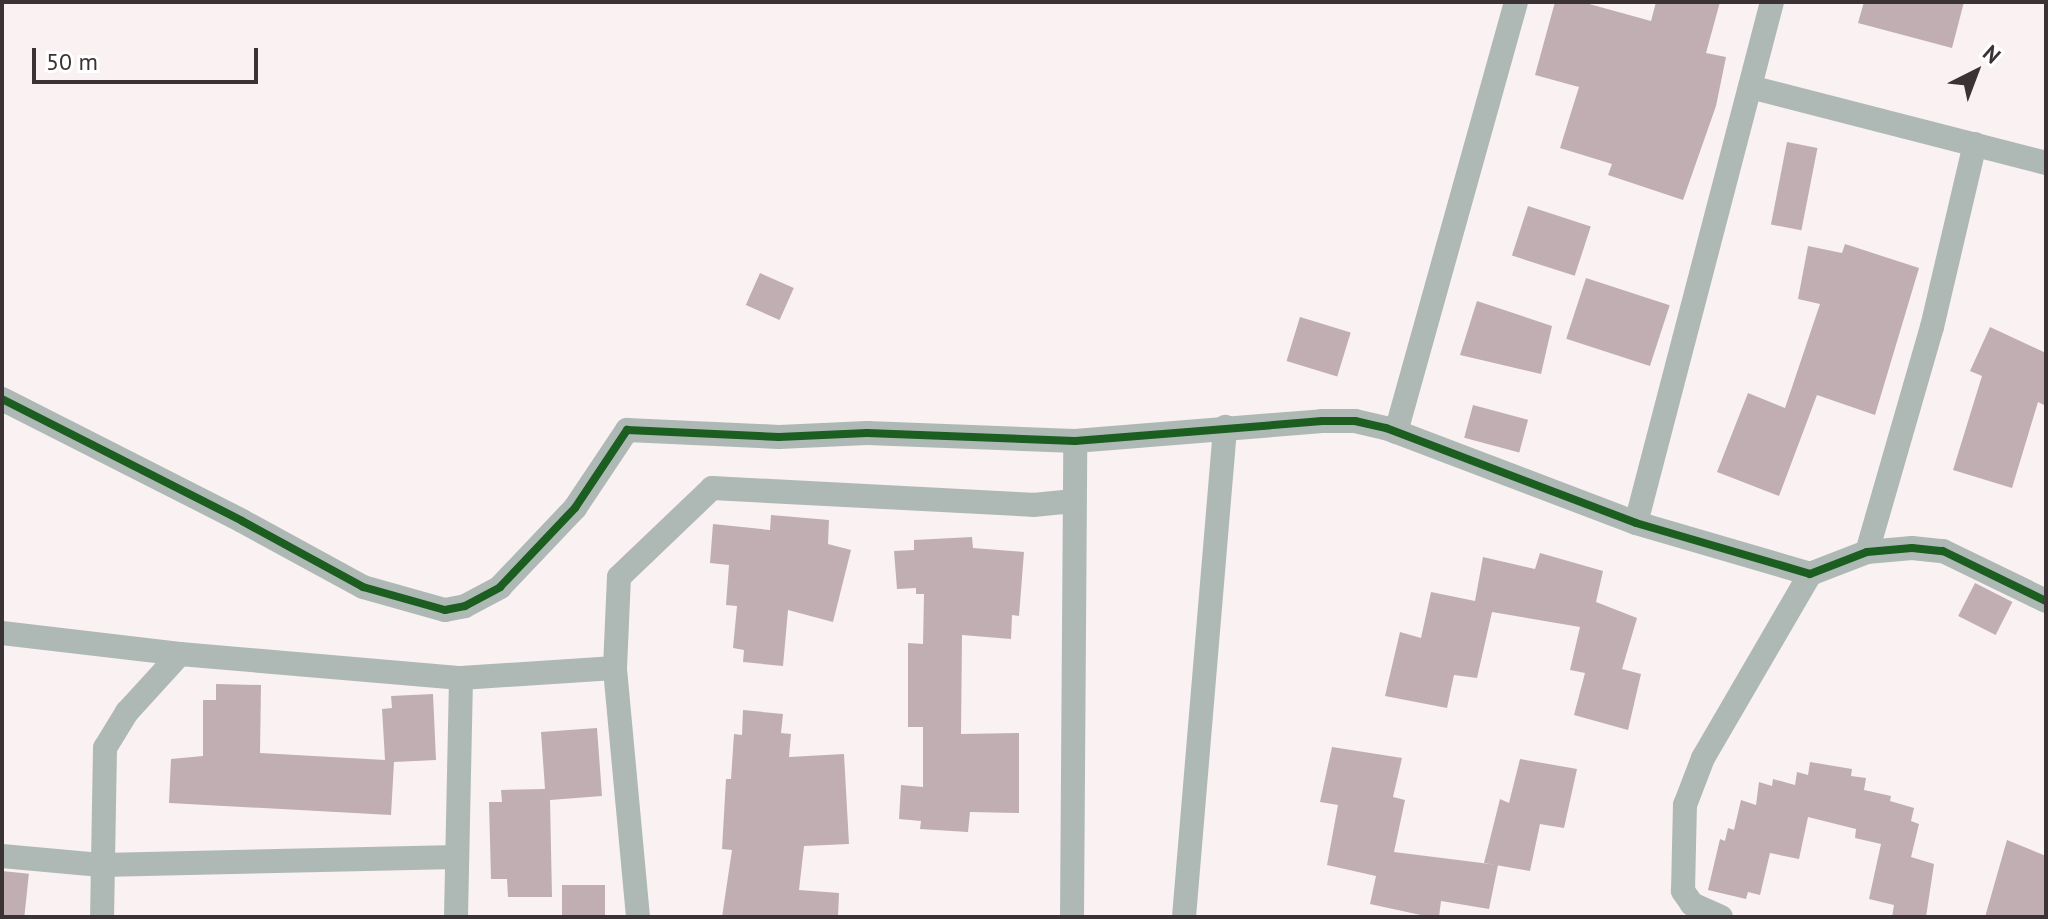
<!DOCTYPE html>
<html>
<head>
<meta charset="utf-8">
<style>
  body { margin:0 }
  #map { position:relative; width:2048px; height:919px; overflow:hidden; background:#faf1f3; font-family:"PT Sans",sans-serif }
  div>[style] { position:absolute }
  .building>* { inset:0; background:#c0aeb3; transform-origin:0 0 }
  .street>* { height:24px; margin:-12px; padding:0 12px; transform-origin:12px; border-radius:12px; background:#aeb9b6 }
  .cycleway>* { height:8px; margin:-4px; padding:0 4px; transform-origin:4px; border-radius:4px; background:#1b5e20 }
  span { translate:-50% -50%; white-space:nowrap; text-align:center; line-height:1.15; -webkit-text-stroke:8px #fff; paint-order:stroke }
  .frame { position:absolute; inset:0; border:4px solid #3b3235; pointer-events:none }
  .north { position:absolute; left:1936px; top:32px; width:80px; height:80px; -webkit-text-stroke:6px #fff; paint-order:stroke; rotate:42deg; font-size:22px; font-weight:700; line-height:32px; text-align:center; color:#3b3235 }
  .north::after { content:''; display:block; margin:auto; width:28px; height:36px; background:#3b3235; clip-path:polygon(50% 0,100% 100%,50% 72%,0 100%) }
  .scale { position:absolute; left:32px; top:48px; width:226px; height:36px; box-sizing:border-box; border:4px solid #3b3235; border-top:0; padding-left:10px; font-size:24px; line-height:28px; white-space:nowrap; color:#3b3235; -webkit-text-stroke:6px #fff; paint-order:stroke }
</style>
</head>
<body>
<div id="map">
  <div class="building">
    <i style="clip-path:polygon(1555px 2px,1582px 2px,1651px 21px,1656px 2px,1720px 2px,1706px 53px,1726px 57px,1716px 106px,1683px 200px,1608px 175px,1612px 164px,1560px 148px,1579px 87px,1535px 75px)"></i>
    <i style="clip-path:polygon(1864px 2px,1964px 2px,1952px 48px,1858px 23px)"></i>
    <i style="left:1787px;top:142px;width:31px;height:84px;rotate:11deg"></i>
    <i style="left:1528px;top:206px;width:66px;height:52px;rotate:18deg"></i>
    <i style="clip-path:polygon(1845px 244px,1919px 268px,1875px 415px,1817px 395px,1779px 496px,1717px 472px,1748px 393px,1785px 408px,1820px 304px,1798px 299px,1808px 246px,1842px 253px)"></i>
    <i style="left:760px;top:273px;width:37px;height:35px;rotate:24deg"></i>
    <i style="left:1586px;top:278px;width:88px;height:64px;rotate:18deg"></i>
    <i style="clip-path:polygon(1477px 301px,1552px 326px,1541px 374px,1460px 355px)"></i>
    <i style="left:1300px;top:317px;width:53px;height:46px;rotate:17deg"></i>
    <i style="clip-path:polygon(1990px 327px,2046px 353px,2046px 406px,2038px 402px,2012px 488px,1953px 470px,1982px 376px,1970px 371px)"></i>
    <i style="left:1473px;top:405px;width:57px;height:34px;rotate:15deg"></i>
    <i style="clip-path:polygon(771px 515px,829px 520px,828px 544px,851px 550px,833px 622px,788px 610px,783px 666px,743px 662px,744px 650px,733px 648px,737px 606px,726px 605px,729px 565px,710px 563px,713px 524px,770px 530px)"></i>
    <i style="clip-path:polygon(972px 537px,973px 548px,1024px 552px,1019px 616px,1012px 615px,1011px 639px,962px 635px,961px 734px,1019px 733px,1019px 813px,970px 812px,968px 832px,920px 829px,921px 821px,899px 819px,901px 785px,923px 787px,923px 727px,908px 727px,908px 643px,923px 644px,924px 594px,916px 594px,916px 588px,897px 589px,894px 551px,914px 550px,914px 540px)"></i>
    <i style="clip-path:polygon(1540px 553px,1603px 571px,1596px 602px,1637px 618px,1622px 669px,1641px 674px,1628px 730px,1574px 715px,1585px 673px,1570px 670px,1580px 627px,1492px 612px,1477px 678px,1454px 675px,1447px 708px,1385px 696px,1400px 632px,1421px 638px,1431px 592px,1475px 601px,1483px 557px,1535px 569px)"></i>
    <i style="left:1975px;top:583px;width:42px;height:37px;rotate:27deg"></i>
    <i style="clip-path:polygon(216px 684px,261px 685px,260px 753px,385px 760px,382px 709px,392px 708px,391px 696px,433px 694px,436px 760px,394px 762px,391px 815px,169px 803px,171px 759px,203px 756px,203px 700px,216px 700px)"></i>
    <i style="clip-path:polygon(743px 710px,783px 714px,781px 733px,791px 734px,789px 757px,844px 754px,849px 844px,804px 846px,799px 890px,839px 893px,838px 917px,722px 917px,732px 850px,722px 849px,726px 779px,731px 779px,734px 734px,742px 735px)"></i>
    <i style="clip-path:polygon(597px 728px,602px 796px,550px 800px,552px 897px,508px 897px,507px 879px,491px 879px,489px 802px,502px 802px,501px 790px,545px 789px,541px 732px)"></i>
    <i style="clip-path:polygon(1332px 747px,1402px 758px,1393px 797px,1405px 800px,1394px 852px,1498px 865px,1489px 909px,1441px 901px,1439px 917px,1430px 917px,1370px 904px,1376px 876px,1327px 865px,1338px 805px,1320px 802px)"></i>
    <i style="clip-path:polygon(1520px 759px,1577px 769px,1564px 828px,1540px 824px,1530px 871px,1484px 863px,1500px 799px,1509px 803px)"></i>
    <i style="clip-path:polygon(1810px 762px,1852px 769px,1851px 776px,1866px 778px,1864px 790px,1891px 796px,1890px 801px,1914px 808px,1911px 821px,1919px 824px,1911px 857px,1934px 864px,1926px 917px,1892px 917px,1894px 905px,1869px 899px,1881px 844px,1855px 838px,1856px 829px,1808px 817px,1799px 859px,1770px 853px,1760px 895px,1748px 892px,1746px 899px,1708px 890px,1720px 839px,1725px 841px,1728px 828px,1734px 830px,1741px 800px,1756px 805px,1759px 782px,1772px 786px,1773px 779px,1795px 785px,1797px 772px,1808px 775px)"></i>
    <i style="clip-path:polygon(2007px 840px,2046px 856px,2046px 917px,1985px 917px)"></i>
    <i style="left:2px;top:871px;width:27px;height:46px;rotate:6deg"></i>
    <i style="left:562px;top:885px;width:43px;height:32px"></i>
  </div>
  <div class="street">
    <i style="left:1750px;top:87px;width:306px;rotate:14.4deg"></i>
    <i style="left:2px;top:399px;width:269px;rotate:26.9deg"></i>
    <i style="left:242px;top:521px;width:138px;rotate:28.6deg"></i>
    <i style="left:363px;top:587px;width:85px;rotate:15.7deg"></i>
    <i style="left:445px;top:610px;width:20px;rotate:-11deg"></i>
    <i style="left:465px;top:606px;width:40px;rotate:-28deg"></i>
    <i style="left:500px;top:587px;width:109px;rotate:-46.5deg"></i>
    <i style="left:575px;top:508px;width:94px;rotate:-56.3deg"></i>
    <i style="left:627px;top:430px;width:152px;rotate:2.6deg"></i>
    <i style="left:779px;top:437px;width:88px;rotate:-2.6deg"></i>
    <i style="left:867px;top:433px;width:208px;rotate:2.2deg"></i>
    <i style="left:1075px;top:441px;width:248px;rotate:-4.6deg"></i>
    <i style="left:1322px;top:421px;width:33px"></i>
    <i style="left:1355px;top:421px;width:32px;rotate:13deg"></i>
    <i style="left:1386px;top:428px;width:267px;rotate:20.8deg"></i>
    <i style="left:1636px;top:523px;width:181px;rotate:16.3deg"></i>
    <i style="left:1810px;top:574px;width:61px;rotate:-21.1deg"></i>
    <i style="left:1867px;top:552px;width:45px;rotate:-5.1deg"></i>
    <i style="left:1912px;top:548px;width:31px;rotate:6deg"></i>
    <i style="left:1943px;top:551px;width:114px;rotate:25.9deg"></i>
    <i style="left:1396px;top:432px;width:446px;rotate:-74.4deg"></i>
    <i style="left:1636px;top:523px;width:538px;rotate:-75.37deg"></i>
    <i style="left:1867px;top:552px;width:234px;rotate:-73.9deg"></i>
    <i style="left:1932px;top:327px;width:188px;rotate:-76.8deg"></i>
    <i style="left:2px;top:633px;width:179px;rotate:6.7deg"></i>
    <i style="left:180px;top:654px;width:79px;rotate:132.4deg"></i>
    <i style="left:127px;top:712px;width:42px;rotate:121.4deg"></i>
    <i style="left:105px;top:748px;width:169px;rotate:91deg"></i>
    <i style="left:180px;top:654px;width:282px;rotate:4.9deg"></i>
    <i style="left:461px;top:678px;width:154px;rotate:-3.7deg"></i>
    <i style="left:2px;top:856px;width:99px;rotate:5.2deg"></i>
    <i style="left:101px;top:865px;width:356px;rotate:-1.3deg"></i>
    <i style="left:456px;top:917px;width:239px;rotate:-88.8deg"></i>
    <i style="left:638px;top:917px;width:250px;rotate:-95.3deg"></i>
    <i style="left:615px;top:668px;width:91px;rotate:-87.5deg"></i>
    <i style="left:619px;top:577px;width:129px;rotate:-43.7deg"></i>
    <i style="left:712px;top:488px;width:321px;rotate:3deg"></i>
    <i style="left:1033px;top:505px;width:41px;rotate:-5.6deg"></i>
    <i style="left:1072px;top:917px;width:476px;rotate:-89.6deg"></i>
    <i style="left:1184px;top:917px;width:492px;rotate:-85.2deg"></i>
    <i style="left:1721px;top:917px;width:32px;rotate:-156deg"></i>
    <i style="left:1692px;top:904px;width:16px;rotate:-125deg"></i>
    <i style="left:1683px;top:891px;width:86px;rotate:-88.7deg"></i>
    <i style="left:1685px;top:805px;width:50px;rotate:-69deg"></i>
    <i style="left:1703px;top:758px;width:213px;rotate:-59.8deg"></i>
  </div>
  <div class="cycleway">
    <i style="left:2px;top:399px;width:269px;rotate:26.9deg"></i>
    <i style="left:242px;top:521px;width:138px;rotate:28.6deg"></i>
    <i style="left:363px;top:587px;width:85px;rotate:15.7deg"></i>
    <i style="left:445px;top:610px;width:20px;rotate:-11deg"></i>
    <i style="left:465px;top:606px;width:40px;rotate:-28deg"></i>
    <i style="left:500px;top:587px;width:109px;rotate:-46.5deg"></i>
    <i style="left:575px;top:508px;width:94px;rotate:-56.3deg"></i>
    <i style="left:627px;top:430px;width:152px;rotate:2.6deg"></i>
    <i style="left:779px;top:437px;width:88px;rotate:-2.6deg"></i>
    <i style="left:867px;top:433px;width:208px;rotate:2.2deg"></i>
    <i style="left:1075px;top:441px;width:248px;rotate:-4.6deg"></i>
    <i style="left:1322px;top:421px;width:33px"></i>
    <i style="left:1355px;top:421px;width:32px;rotate:13deg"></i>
    <i style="left:1386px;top:428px;width:267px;rotate:20.8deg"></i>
    <i style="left:1636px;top:523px;width:181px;rotate:16.3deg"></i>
    <i style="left:1810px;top:574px;width:61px;rotate:-21.1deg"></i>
    <i style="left:1867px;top:552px;width:45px;rotate:-5.1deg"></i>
    <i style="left:1912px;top:548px;width:31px;rotate:6deg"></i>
    <i style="left:1943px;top:551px;width:114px;rotate:25.9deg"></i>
  </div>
  <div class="frame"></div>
  <div class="north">N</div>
  <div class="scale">50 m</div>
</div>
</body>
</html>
